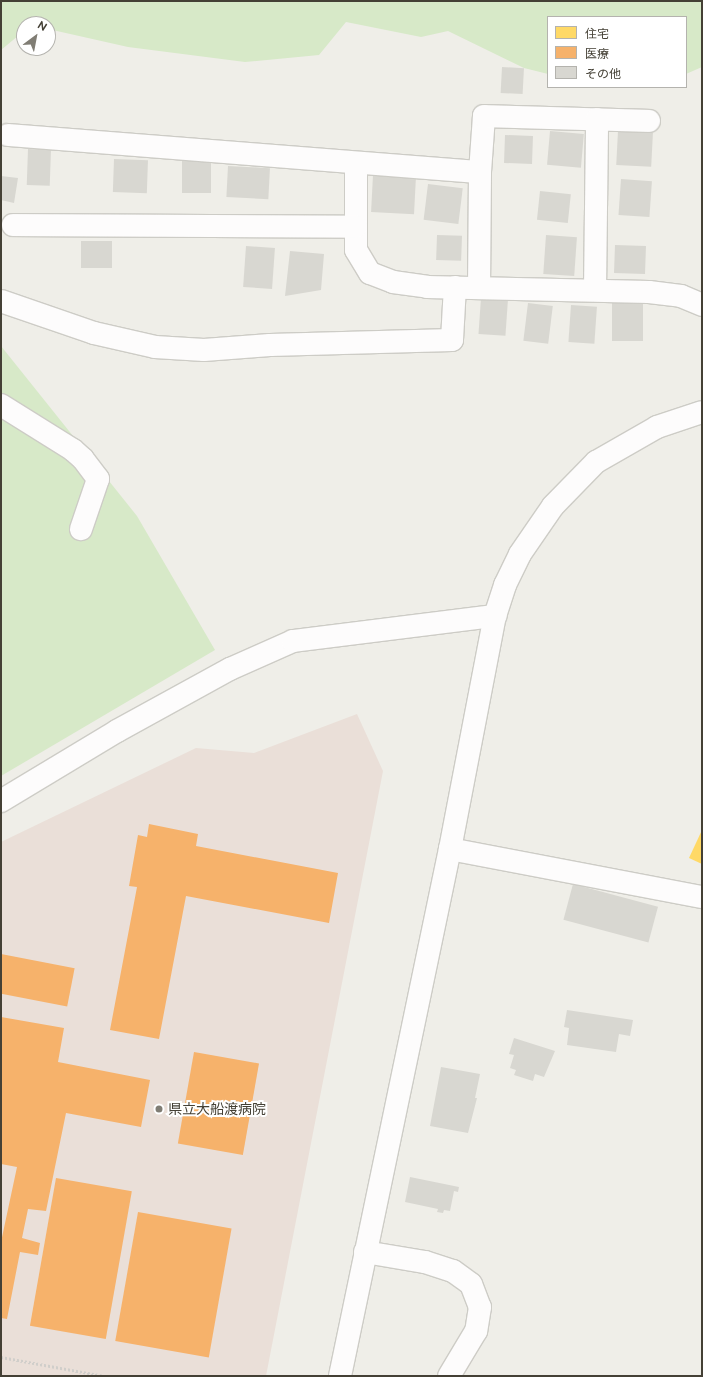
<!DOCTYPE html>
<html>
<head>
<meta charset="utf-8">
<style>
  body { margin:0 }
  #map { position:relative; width:703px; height:1377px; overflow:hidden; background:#efeee8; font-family:Raleway,"Noto Sans JP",sans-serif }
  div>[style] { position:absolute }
  .medical>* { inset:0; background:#eadfd8 }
  .green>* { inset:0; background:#d7e9c8 }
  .homes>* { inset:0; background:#ffd966 }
  .health>* { inset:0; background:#f6b26b; transform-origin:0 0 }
  .building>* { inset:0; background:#d8d7d1; transform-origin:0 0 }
  .path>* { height:2.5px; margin-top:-1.25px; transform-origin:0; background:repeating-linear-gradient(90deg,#d0ceca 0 2px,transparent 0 4px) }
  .roads { filter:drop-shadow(1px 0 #cdccc6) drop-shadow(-1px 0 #cdccc6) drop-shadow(0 1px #cdccc6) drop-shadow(0 -1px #cdccc6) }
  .minor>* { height:22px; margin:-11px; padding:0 11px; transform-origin:11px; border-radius:11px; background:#fdfcfc }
  .dots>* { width:11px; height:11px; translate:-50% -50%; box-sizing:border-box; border:2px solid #fff; border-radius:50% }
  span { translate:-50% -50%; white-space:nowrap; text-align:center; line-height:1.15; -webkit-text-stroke:4px #fff; paint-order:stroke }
  .poi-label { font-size:14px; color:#444035 }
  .left { translate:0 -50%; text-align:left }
  .frame { position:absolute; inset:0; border:2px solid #444035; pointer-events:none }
  .legend { position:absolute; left:547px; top:16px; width:140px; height:72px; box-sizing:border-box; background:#fff; border:1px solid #b4b3ae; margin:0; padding:5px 7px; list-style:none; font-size:12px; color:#444035 }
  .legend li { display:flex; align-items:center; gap:8px; height:20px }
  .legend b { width:20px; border:1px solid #b4b3ae }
  .north { position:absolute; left:16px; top:16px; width:40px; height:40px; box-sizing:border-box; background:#fff; border:1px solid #b4b3ae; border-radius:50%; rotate:32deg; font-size:11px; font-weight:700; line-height:16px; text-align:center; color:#444035 }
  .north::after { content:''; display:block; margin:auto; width:14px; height:18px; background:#807d74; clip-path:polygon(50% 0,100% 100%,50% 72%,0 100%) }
</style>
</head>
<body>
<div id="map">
  <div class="medical">
    <i style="clip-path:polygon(357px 714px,383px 771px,266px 1376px,1px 1376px,1px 842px,196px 748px,254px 753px)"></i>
  </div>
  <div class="green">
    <i style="clip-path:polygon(1px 1px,702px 1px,702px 67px,686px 74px,686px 17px,548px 17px,548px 74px,524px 68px,448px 31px,421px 37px,346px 22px,319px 55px,245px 62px,128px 47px,48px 29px,48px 24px,24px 24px,24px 31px,1px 50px)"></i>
    <i style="clip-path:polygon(1px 346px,137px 516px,215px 650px,1px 776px)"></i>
  </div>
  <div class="homes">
    <i style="clip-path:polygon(702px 830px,702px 864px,689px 858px)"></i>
  </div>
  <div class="health">
    <i style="clip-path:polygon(149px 824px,198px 834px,196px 846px,338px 873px,329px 923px,186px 896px,159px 1039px,110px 1030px,137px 887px,129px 886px,138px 835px,147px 837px)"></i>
    <i style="left:1px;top:954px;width:75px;height:39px;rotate:11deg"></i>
    <i style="clip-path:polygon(1px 1017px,64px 1028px,58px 1062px,150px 1080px,141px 1127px,66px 1113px,46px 1211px,28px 1209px,22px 1238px,40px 1243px,38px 1255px,20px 1252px,7px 1319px,1px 1318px,1px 1242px,17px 1167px,1px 1164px)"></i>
    <i style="left:194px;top:1052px;width:66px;height:93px;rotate:10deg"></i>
    <i style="left:56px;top:1178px;width:77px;height:150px;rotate:10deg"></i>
    <i style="left:138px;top:1212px;width:95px;height:131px;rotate:10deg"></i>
  </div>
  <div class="building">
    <i style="left:502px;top:67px;width:22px;height:26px;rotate:3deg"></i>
    <i style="left:550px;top:131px;width:34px;height:34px;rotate:5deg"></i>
    <i style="left:618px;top:131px;width:35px;height:34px;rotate:3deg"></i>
    <i style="left:505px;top:135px;width:28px;height:28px;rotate:2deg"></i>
    <i style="left:28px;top:149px;width:23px;height:36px;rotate:2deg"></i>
    <i style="left:114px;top:159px;width:34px;height:33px;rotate:2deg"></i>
    <i style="left:182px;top:160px;width:29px;height:33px"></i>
    <i style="left:228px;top:166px;width:42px;height:31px;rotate:3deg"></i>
    <i style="left:373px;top:175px;width:43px;height:37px;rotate:3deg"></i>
    <i style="clip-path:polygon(1px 176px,18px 178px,14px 203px,1px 200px)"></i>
    <i style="left:621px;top:179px;width:31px;height:36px;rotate:4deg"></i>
    <i style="left:428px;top:184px;width:35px;height:36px;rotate:7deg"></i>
    <i style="left:540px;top:191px;width:31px;height:29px;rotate:6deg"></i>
    <i style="left:437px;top:235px;width:25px;height:25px;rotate:2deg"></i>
    <i style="left:546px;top:235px;width:31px;height:39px;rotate:4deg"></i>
    <i style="left:81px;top:241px;width:31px;height:27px"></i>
    <i style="left:615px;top:245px;width:31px;height:28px;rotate:2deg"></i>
    <i style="left:246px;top:246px;width:29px;height:41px;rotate:4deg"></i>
    <i style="clip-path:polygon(290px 251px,324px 254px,321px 290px,285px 296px)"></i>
    <i style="left:481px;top:298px;width:27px;height:36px;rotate:4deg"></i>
    <i style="left:612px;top:301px;width:31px;height:40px"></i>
    <i style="left:528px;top:303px;width:25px;height:38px;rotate:7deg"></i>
    <i style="left:571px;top:305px;width:26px;height:37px;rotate:4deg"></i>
    <i style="left:573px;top:884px;width:88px;height:37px;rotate:15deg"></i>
    <i style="clip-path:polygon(567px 1010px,633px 1020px,630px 1036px,619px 1034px,616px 1052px,567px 1045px,569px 1028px,564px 1027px)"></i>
    <i style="clip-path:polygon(514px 1038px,555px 1051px,544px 1077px,535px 1074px,533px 1081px,514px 1075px,516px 1070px,510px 1068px,514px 1055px,509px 1054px)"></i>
    <i style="clip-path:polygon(441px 1067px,480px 1074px,475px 1098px,477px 1098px,468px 1133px,430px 1126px)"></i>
    <i style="clip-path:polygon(410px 1177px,459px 1187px,458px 1192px,454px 1191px,450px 1211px,444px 1210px,443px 1213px,437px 1212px,438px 1209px,405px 1202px)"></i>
  </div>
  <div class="path">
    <i style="left:1px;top:1357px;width:106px;rotate:10.4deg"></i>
  </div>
  <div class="roads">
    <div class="minor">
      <i style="left:8px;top:135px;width:473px;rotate:4.5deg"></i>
      <i style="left:356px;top:164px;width:86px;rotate:90deg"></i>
      <i style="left:356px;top:250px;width:27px;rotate:59deg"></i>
      <i style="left:370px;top:273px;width:25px;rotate:21deg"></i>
      <i style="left:393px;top:282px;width:34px;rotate:8deg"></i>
      <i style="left:427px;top:287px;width:222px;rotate:1.3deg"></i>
      <i style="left:649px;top:292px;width:32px;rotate:7deg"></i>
      <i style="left:681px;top:296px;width:23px;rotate:23deg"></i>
      <i style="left:13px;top:225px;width:343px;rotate:0.3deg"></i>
      <i style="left:479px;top:288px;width:116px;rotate:-89.5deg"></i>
      <i style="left:480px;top:172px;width:56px;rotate:-85.9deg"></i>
      <i style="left:484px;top:116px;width:165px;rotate:1.7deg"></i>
      <i style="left:595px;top:290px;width:171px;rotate:-89.3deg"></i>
      <i style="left:1px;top:301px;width:98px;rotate:19deg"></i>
      <i style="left:94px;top:333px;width:63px;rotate:12.9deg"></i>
      <i style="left:155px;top:347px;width:49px;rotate:3.5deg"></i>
      <i style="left:204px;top:350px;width:66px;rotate:-4.3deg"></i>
      <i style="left:270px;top:345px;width:182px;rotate:-1.6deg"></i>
      <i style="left:452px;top:340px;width:53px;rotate:-86.8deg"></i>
      <i style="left:1px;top:405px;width:85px;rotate:32deg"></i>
      <i style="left:73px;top:450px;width:13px;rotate:42deg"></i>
      <i style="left:83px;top:459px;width:25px;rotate:53deg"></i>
      <i style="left:98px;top:479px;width:53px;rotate:108.8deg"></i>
      <i style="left:1px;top:801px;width:135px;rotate:-31.1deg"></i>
      <i style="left:117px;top:731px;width:129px;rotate:-28.8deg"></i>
      <i style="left:230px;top:669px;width:69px;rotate:-24deg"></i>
      <i style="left:293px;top:641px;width:204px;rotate:-7.1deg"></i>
      <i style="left:450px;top:849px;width:257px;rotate:10.8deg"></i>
      <i style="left:365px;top:1252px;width:61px;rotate:9.5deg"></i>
      <i style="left:425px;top:1262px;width:29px;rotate:18deg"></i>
      <i style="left:453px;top:1271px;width:22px;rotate:36deg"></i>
      <i style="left:471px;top:1284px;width:25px;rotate:69deg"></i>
      <i style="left:480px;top:1307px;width:24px;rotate:99deg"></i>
      <i style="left:476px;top:1331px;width:52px;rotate:121deg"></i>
      <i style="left:340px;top:1376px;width:538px;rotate:-78.21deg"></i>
      <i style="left:450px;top:849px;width:237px;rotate:-79.1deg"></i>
      <i style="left:495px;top:616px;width:33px;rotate:-72deg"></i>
      <i style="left:505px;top:585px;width:34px;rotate:-64deg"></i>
      <i style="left:520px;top:554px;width:58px;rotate:-55.5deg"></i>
      <i style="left:553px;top:506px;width:62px;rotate:-45.7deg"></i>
      <i style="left:596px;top:462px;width:70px;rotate:-29.8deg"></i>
      <i style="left:657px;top:427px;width:47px;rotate:-18.4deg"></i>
    </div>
  </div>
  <div class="dots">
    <i style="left:159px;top:1109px;background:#807d74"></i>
  </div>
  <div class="poi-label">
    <span class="left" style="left:168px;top:1109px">県立大船渡病院</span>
  </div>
  <div class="frame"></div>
  <ul class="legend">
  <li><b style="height:11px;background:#ffd966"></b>住宅</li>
  <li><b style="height:11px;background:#f6b26b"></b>医療</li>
  <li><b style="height:11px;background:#d8d7d1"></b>その他</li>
  </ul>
  <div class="north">N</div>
</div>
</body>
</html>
